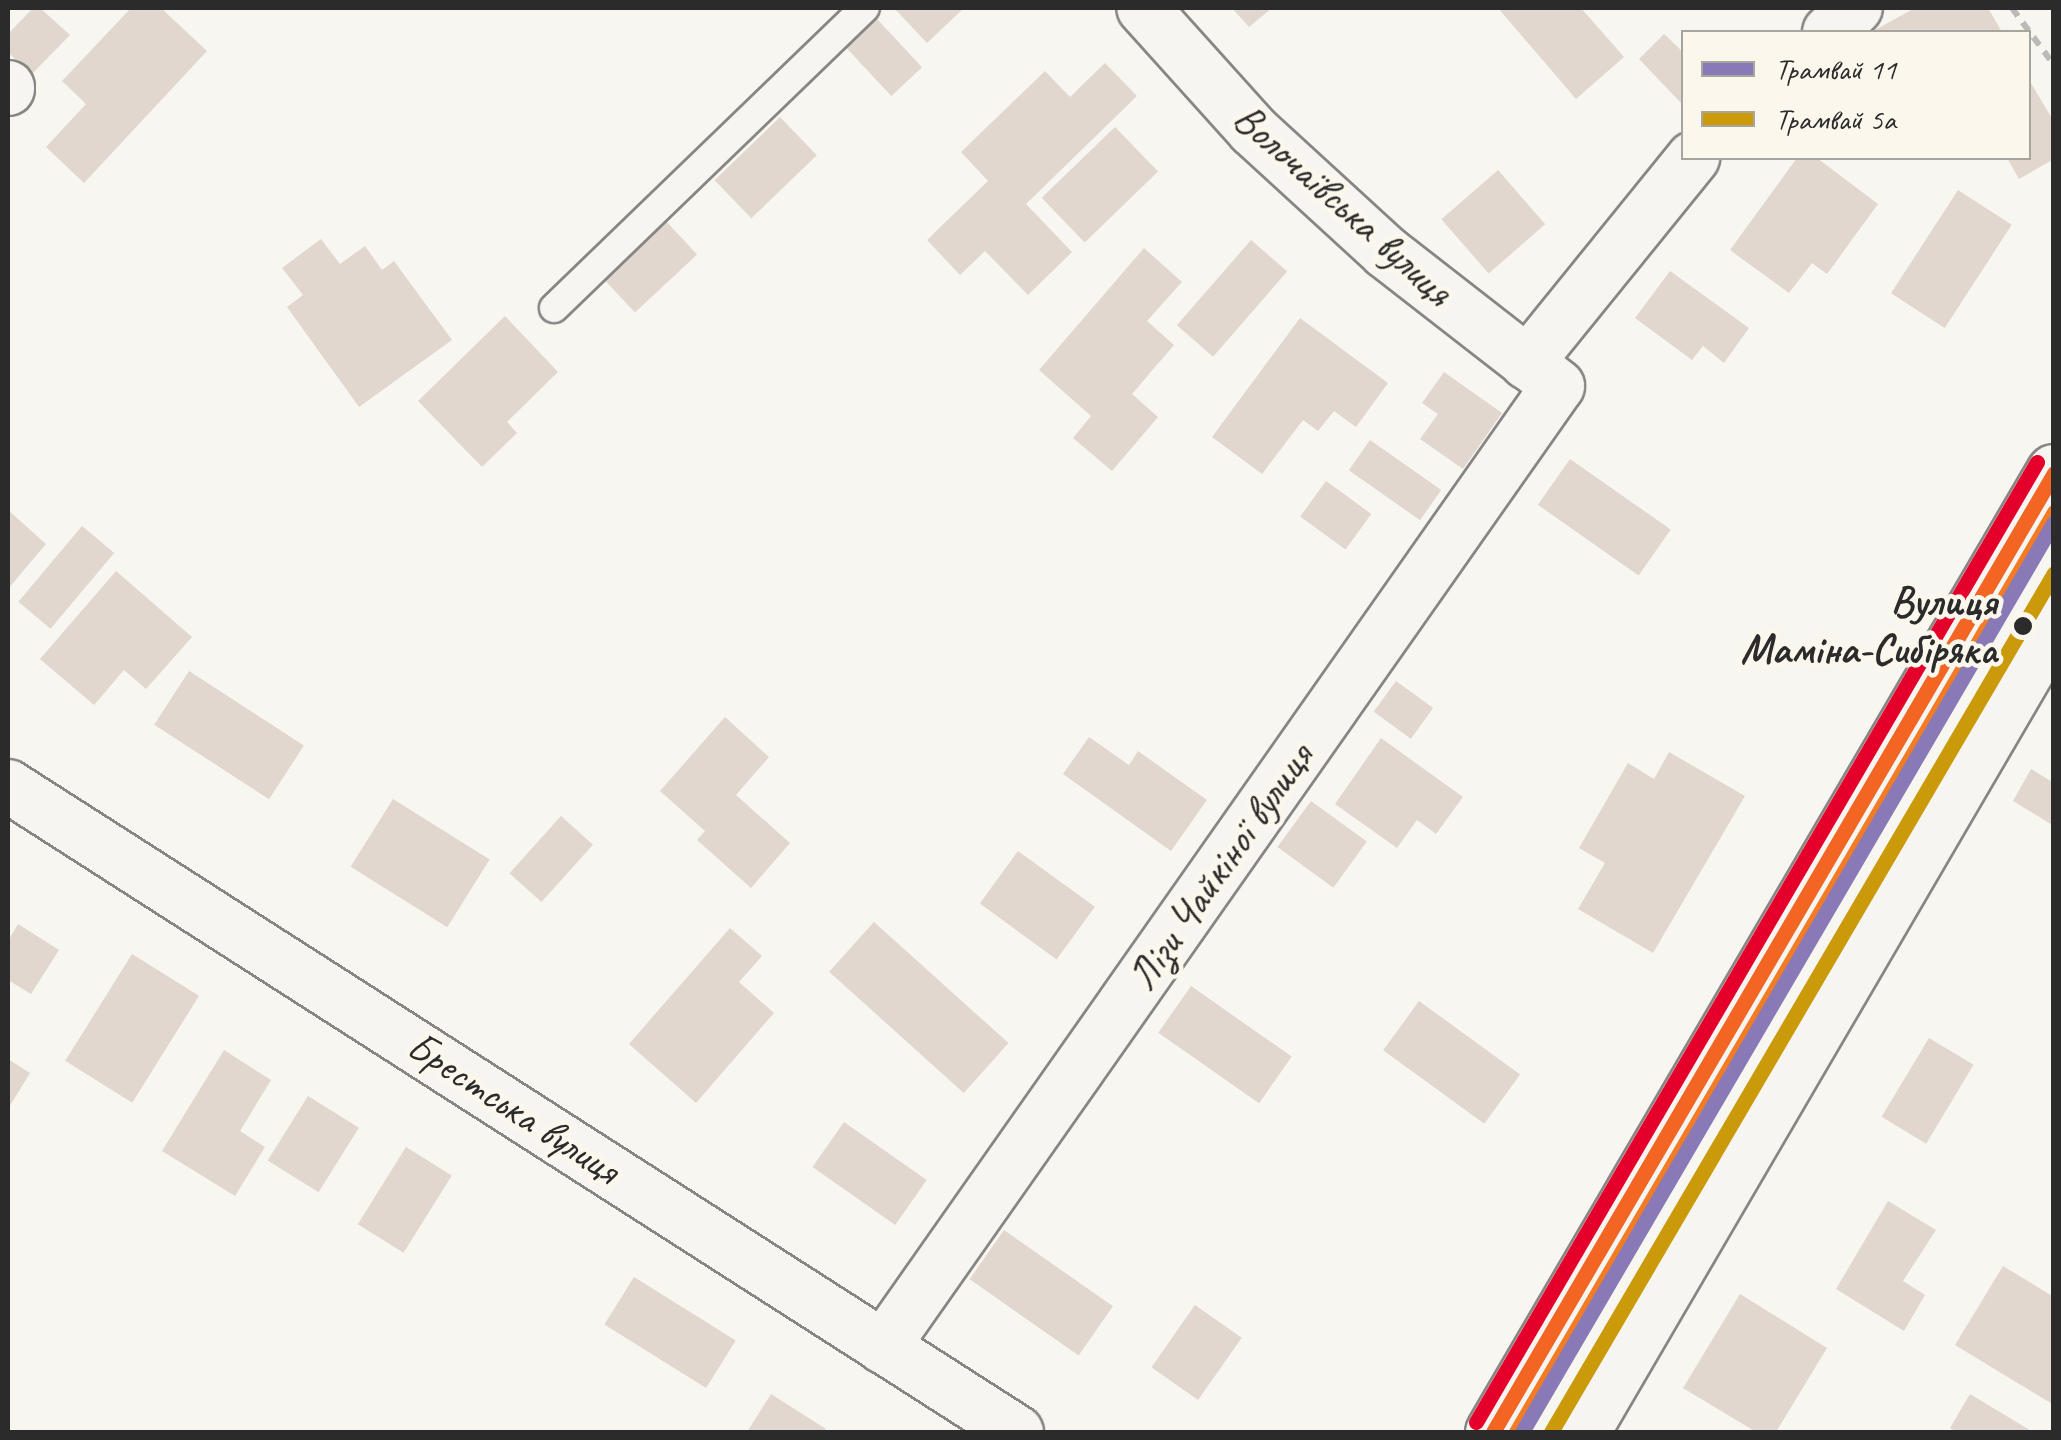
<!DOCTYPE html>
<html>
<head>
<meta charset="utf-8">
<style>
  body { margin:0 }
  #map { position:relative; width:2061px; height:1440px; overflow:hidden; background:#f8f6f0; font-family:Caveat,sans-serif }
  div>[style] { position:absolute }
  .building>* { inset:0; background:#e1d7ce; transform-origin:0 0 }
  .path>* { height:6px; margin-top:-3px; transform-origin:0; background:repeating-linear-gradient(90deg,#bcbab8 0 10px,transparent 0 18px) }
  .roads { filter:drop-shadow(2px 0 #878684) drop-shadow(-2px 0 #878684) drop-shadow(0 2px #878684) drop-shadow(0 -2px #878684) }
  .service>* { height:28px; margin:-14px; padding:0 14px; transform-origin:14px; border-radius:14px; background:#f6f5f1 }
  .minor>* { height:52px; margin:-26px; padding:0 26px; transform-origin:26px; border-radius:26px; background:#f6f5f1 }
  .secondary>* { height:55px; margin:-27.5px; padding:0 27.5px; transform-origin:27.5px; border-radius:27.5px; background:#f6f5f1 }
  .bus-1>* { height:15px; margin:-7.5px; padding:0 7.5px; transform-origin:7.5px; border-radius:7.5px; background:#f26522 }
  .bus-2>* { height:15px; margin:-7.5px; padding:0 7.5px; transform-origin:7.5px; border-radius:7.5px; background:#f37b24 }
  .bus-3>* { height:15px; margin:-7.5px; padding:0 7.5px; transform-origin:7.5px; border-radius:7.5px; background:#e4002b }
  .tram-1>* { height:15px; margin:-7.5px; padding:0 7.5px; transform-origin:7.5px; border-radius:7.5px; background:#897ab7 }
  .tram-2>* { height:15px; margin:-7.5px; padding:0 7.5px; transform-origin:7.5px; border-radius:7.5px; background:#ca9a0b }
  .dots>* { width:28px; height:28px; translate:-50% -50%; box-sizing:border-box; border:5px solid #fbf7ec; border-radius:50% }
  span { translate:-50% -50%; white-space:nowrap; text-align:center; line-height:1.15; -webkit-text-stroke:9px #fbf7ec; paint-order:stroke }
  .street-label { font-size:42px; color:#2b2b2b }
  .stop-label { font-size:42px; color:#2b2b2b; font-weight:700 }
  .right { translate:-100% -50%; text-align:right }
  .frame { position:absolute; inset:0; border:10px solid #2b2b2b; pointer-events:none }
  .legend { position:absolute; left:1681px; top:30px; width:350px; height:130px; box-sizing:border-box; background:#fbf7ec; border:2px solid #a8a59f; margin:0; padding:12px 18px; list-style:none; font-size:30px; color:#2b2b2b }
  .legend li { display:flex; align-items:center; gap:20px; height:50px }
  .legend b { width:50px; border:2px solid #a8a59f }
</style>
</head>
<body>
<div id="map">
  <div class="building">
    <i style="clip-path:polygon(33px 8px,40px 8px,70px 35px,31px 75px,8px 52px,8px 34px)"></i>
    <i style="clip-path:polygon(131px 8px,161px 8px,207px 51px,84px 183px,46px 147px,86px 104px,62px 81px)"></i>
    <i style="clip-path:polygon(894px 8px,964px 8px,927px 43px)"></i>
    <i style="clip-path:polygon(1232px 8px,1272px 8px,1249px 27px)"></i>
    <i style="clip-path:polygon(1498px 8px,1581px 8px,1624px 57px,1576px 99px)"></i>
    <i style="clip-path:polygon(1915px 8px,1988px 8px,2002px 32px,1871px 32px)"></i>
    <i style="left:877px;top:19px;width:66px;height:42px;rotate:47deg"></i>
    <i style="clip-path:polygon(1664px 34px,1684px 53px,1681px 103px,1639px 59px)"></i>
    <i style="clip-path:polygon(1105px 63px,1137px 96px,1026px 204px,1072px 252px,1028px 295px,985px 251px,960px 275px,927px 240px,988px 181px,961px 152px,1045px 71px,1070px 97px)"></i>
    <i style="clip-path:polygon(2028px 78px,2054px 122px,2054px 159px,2019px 179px,2007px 158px,2028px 158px)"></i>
    <i style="left:780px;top:117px;width:53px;height:91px;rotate:46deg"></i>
    <i style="left:1115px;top:127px;width:62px;height:102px;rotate:46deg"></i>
    <i style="clip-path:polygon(1797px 158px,1817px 158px,1878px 204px,1827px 274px,1812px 263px,1789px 293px,1730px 250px)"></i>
    <i style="left:1498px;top:170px;width:72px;height:75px;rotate:49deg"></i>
    <i style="left:1958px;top:190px;width:64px;height:123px;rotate:33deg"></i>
    <i style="left:663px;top:218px;width:50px;height:85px;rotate:47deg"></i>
    <i style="clip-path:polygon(321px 239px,340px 264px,365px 246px,382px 270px,394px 261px,452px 340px,359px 407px,287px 307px,303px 295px,282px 268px)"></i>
    <i style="left:1251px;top:240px;width:48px;height:113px;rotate:41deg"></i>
    <i style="clip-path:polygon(1144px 248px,1182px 282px,1147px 321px,1174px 345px,1132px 394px,1158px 417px,1112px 471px,1073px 438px,1091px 416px,1039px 370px)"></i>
    <i style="clip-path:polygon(1670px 271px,1749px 328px,1724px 363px,1703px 346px,1692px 360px,1635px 318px)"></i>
    <i style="clip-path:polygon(505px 316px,558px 372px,507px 422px,517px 433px,482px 467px,418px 401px)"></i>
    <i style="clip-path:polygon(1300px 318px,1388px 383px,1356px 427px,1334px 411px,1318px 431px,1303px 420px,1262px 474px,1212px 437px)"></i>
    <i style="clip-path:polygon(1444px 372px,1502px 413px,1463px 469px,1420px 439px,1438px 414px,1422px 403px)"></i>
    <i style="left:1370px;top:440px;width:87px;height:37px;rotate:35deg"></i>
    <i style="left:1570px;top:459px;width:123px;height:56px;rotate:35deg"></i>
    <i style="left:1326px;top:481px;width:56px;height:44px;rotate:36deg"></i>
    <i style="clip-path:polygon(8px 510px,46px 544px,8px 589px)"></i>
    <i style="left:82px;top:526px;width:42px;height:99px;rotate:40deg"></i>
    <i style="clip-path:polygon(116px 571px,192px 637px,146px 689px,124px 670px,94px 705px,40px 659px)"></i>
    <i style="left:189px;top:671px;width:137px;height:64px;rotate:33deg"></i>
    <i style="left:1396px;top:681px;width:46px;height:38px;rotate:36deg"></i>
    <i style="clip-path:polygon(725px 717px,769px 757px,736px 795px,790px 843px,751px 888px,697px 840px,705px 831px,660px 791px)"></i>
    <i style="clip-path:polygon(1089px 737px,1129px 765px,1138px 751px,1207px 800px,1171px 851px,1063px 774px)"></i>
    <i style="clip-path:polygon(1381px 738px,1463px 797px,1436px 834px,1417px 820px,1397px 848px,1335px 804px)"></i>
    <i style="clip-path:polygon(1669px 752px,1745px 796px,1653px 953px,1578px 909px,1605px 863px,1579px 848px,1628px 763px,1654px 779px)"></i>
    <i style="clip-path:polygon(2031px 769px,2054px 783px,2054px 826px,2013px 801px)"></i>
    <i style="left:393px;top:799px;width:114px;height:80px;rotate:32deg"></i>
    <i style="left:1311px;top:801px;width:69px;height:57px;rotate:36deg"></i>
    <i style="left:561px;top:816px;width:43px;height:77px;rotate:42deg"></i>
    <i style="left:1018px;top:851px;width:95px;height:65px;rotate:36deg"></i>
    <i style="left:874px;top:922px;width:181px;height:67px;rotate:42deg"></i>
    <i style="clip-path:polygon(18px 924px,59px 950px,31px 994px,8px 980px,8px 941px)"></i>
    <i style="clip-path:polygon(730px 928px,762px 956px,739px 982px,774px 1013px,696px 1103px,629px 1044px)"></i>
    <i style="left:132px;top:954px;width:79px;height:126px;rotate:32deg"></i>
    <i style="left:1191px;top:986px;width:123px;height:57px;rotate:35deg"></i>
    <i style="left:1419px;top:1001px;width:125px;height:61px;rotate:36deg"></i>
    <i style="left:1929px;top:1038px;width:52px;height:92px;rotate:31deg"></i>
    <i style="clip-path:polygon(224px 1050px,271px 1080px,240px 1131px,265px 1147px,235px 1196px,162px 1151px)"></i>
    <i style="clip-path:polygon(8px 1059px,30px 1073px,8px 1109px)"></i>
    <i style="left:308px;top:1096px;width:60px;height:76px;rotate:32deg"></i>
    <i style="left:844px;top:1122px;width:101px;height:55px;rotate:35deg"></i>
    <i style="left:406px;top:1147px;width:54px;height:91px;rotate:32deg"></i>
    <i style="clip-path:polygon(1888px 1201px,1936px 1230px,1903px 1281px,1925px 1295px,1904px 1331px,1836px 1289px)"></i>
    <i style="left:1004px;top:1230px;width:133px;height:60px;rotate:35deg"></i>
    <i style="clip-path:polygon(2003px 1266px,2054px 1297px,2054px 1405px,1955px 1345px)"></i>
    <i style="left:634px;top:1277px;width:120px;height:56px;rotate:32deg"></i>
    <i style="clip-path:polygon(1740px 1294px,1827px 1348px,1776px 1432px,1756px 1432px,1683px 1388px)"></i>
    <i style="left:1195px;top:1305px;width:57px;height:76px;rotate:35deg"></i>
    <i style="clip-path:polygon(771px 1394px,826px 1429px,823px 1432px,747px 1432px)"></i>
    <i style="clip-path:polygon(1970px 1394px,2033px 1432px,1957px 1432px,1950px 1428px)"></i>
  </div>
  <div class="path">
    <i style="left:2012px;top:8px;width:71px;rotate:53.6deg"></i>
  </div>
  <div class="roads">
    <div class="service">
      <i style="left:554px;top:308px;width:432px;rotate:-44deg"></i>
    </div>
    <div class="minor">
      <i style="left:1829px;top:32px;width:36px;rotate:-42deg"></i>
      <i style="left:8px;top:87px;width:2px;rotate:90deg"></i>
      <i style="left:1527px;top:363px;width:264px;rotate:-51deg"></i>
      <i style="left:8px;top:786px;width:1198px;rotate:32.63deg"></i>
      <i style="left:883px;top:1347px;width:1174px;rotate:-54.92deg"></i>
      <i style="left:1558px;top:386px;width:218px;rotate:-142.1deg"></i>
      <i style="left:1386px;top:252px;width:180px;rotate:-137.5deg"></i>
      <i style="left:1253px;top:130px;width:164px;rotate:-132deg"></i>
    </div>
    <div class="secondary">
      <i style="left:1493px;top:1432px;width:1112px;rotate:-59.7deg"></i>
      <i style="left:1581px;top:1432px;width:938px;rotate:-59.72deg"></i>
    </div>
  </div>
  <div class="bus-1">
    <i style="left:1493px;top:1432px;width:1111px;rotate:-59.67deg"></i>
  </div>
  <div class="bus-2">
    <i style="left:1516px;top:1432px;width:1066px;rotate:-59.68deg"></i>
  </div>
  <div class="bus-3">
    <i style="left:1476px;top:1422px;width:1112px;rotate:-59.7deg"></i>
  </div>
  <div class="tram-1">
    <i style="left:1522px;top:1432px;width:1054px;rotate:-59.69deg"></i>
  </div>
  <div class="tram-2">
    <i style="left:1551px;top:1432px;width:995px;rotate:-59.65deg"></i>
  </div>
  <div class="dots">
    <i style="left:2023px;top:626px;background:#2b2b2b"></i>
  </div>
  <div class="street-label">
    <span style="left:1343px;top:205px;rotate:42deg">Волочаївська вулиця</span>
    <span style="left:1221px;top:867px;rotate:-55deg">Лізи Чайкіної вулиця</span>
    <span style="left:513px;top:1108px;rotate:33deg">Брестська вулиця</span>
  </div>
  <div class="stop-label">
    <span class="right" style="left:1997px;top:626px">Вулиця<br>Маміна-Сибіряка</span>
  </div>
  <div class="frame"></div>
  <ul class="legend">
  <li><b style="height:12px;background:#897ab7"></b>Трамвай 11</li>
  <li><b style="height:12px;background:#ca9a0b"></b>Трамвай 5а</li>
  </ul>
</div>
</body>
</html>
